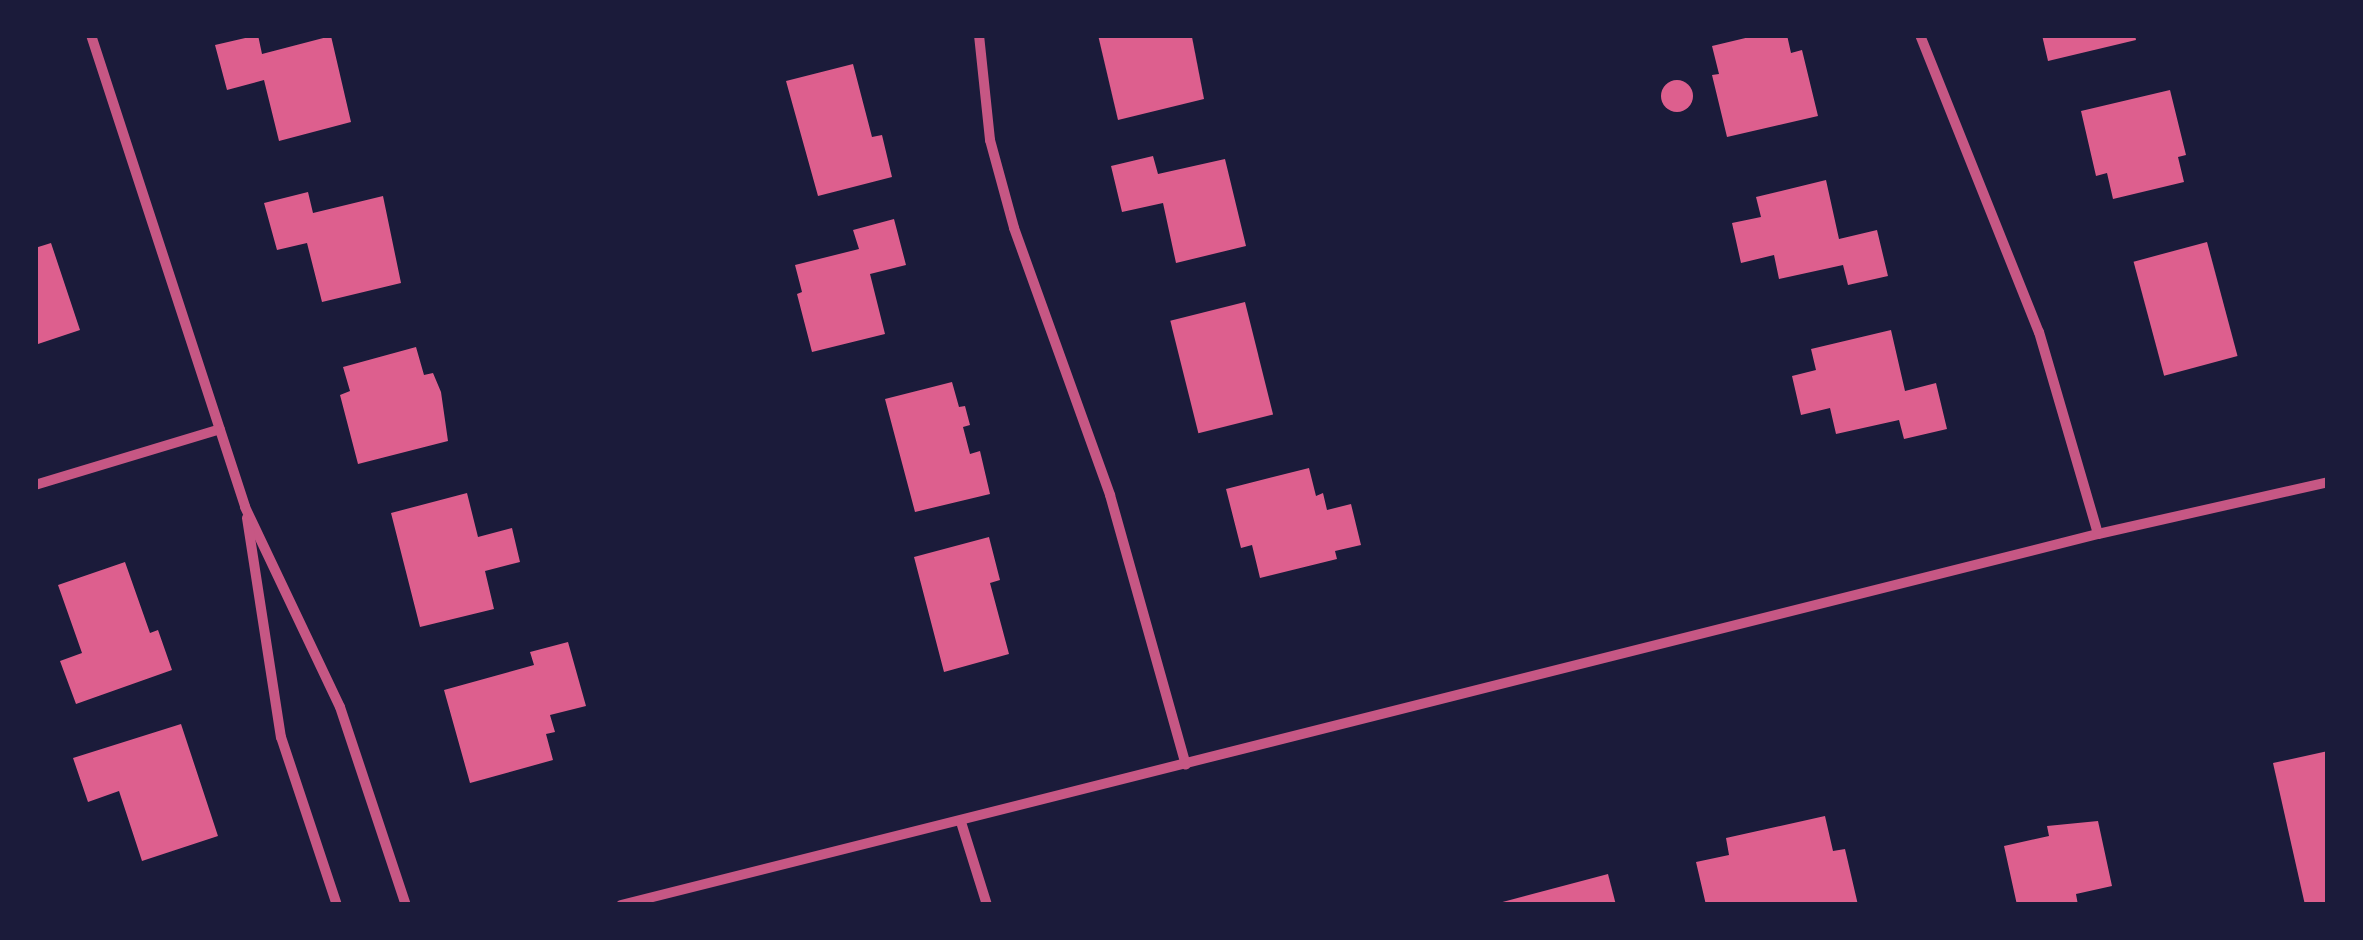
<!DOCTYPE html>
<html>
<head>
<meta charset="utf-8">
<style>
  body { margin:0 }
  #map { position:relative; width:2363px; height:940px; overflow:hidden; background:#1b1b3a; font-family:Mulish,sans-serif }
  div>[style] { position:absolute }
  .building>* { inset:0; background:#dd5f8e; transform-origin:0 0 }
  .round { border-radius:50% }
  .minor>* { height:10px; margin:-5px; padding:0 5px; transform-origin:5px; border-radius:5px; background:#c65784 }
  span { translate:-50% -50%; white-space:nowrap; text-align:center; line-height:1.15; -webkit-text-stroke:8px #1b1b3a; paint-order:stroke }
  .frame { position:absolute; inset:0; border:38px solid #1b1b3a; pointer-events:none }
</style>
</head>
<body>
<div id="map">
  <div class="building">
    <i style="clip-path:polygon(258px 35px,262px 54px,331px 36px,351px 122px,279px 141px,264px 80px,227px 90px,215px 45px)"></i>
    <i style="clip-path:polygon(1098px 35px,1192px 37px,1204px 99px,1118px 120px)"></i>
    <i style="clip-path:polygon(1758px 35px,1787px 35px,1791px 53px,1802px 50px,1818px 116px,1727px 137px,1712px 75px,1719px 74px,1712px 46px)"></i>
    <i style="clip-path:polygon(2042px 35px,2135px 35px,2136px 40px,2048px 61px)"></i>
    <i style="clip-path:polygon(853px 64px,872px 137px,882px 135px,892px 177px,818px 196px,786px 81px)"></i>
    <i class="round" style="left:1661px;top:80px;width:32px;height:32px"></i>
    <i style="clip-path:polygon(2170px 90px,2186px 155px,2178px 157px,2184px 182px,2113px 199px,2107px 173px,2096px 176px,2081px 111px)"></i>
    <i style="clip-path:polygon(1153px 156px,1158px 174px,1225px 159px,1246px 246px,1176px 263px,1163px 203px,1122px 212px,1111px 166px)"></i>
    <i style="clip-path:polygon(1826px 180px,1839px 239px,1877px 230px,1888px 276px,1848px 285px,1843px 265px,1779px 279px,1774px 255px,1741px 263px,1732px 223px,1761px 217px,1756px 197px)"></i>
    <i style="clip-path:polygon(308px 192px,313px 213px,383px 196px,401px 283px,322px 302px,307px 243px,277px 250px,264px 203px)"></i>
    <i style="clip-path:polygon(894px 219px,906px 265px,870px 274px,885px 334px,812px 352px,797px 294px,802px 292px,795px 265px,859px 249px,853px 230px)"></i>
    <i style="left:2207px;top:242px;width:118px;height:76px;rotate:75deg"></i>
    <i style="clip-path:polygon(51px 243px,80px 330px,35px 345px,35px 248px)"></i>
    <i style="left:1245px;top:302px;width:116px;height:77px;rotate:76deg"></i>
    <i style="clip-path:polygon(1891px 330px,1905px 391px,1936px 383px,1947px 429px,1904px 439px,1899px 420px,1836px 434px,1830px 408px,1801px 415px,1792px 376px,1816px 370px,1811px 349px)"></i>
    <i style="clip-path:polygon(416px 347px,424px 375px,433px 373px,441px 392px,448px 441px,358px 464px,340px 395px,350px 391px,343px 367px)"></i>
    <i style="clip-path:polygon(952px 382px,959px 407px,965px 406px,970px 425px,963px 427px,970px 454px,980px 451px,990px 494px,915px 512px,885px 399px)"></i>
    <i style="clip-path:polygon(1309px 468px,1316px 496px,1323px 493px,1327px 510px,1351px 504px,1361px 545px,1335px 551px,1337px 559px,1260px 578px,1252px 545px,1241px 548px,1226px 489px)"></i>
    <i style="clip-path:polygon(467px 493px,478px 537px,512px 528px,520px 562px,485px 571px,494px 609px,420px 627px,391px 513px)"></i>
    <i style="clip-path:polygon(989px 537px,1000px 580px,990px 583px,1009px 654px,944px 672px,914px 557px)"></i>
    <i style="clip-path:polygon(125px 562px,150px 633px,158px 630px,172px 670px,76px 704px,60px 661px,82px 653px,58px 585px)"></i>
    <i style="clip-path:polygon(568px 642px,586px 706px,550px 715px,555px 732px,546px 734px,553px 760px,470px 783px,444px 690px,534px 665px,530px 652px)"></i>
    <i style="clip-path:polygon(181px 724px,218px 836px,142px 861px,119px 791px,88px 802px,73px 758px)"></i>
    <i style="clip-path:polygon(2328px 751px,2328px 905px,2305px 905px,2273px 763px)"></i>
    <i style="clip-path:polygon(1825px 816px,1833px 851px,1845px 849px,1858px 905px,1706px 905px,1696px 862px,1729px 855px,1726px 838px)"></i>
    <i style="clip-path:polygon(2098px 821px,2112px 886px,2076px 894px,2078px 905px,2017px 905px,2004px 846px,2049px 836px,2047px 826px)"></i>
    <i style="clip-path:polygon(1608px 874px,1616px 905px,1495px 905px,1495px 904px)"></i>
  </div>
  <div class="minor">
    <i style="left:91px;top:35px;width:496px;rotate:71.9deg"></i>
    <i style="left:245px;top:507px;width:221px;rotate:64.6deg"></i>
    <i style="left:340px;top:707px;width:209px;rotate:71.6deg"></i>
    <i style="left:979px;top:35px;width:106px;rotate:84deg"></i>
    <i style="left:990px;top:140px;width:91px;rotate:74.7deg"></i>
    <i style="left:1014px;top:228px;width:284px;rotate:70.2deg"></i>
    <i style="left:1110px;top:495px;width:280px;rotate:74.3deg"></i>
    <i style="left:1920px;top:35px;width:320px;rotate:68.2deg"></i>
    <i style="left:2039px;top:332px;width:210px;rotate:73.7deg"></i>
    <i style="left:35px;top:485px;width:193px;rotate:-16.8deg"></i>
    <i style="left:247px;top:518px;width:222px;rotate:81.2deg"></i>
    <i style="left:281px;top:737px;width:177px;rotate:71.6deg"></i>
    <i style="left:961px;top:822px;width:87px;rotate:72.6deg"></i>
    <i style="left:621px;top:905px;width:1523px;rotate:-14.1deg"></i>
    <i style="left:2098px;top:534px;width:236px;rotate:-12.7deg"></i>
  </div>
  <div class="frame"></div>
</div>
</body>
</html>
